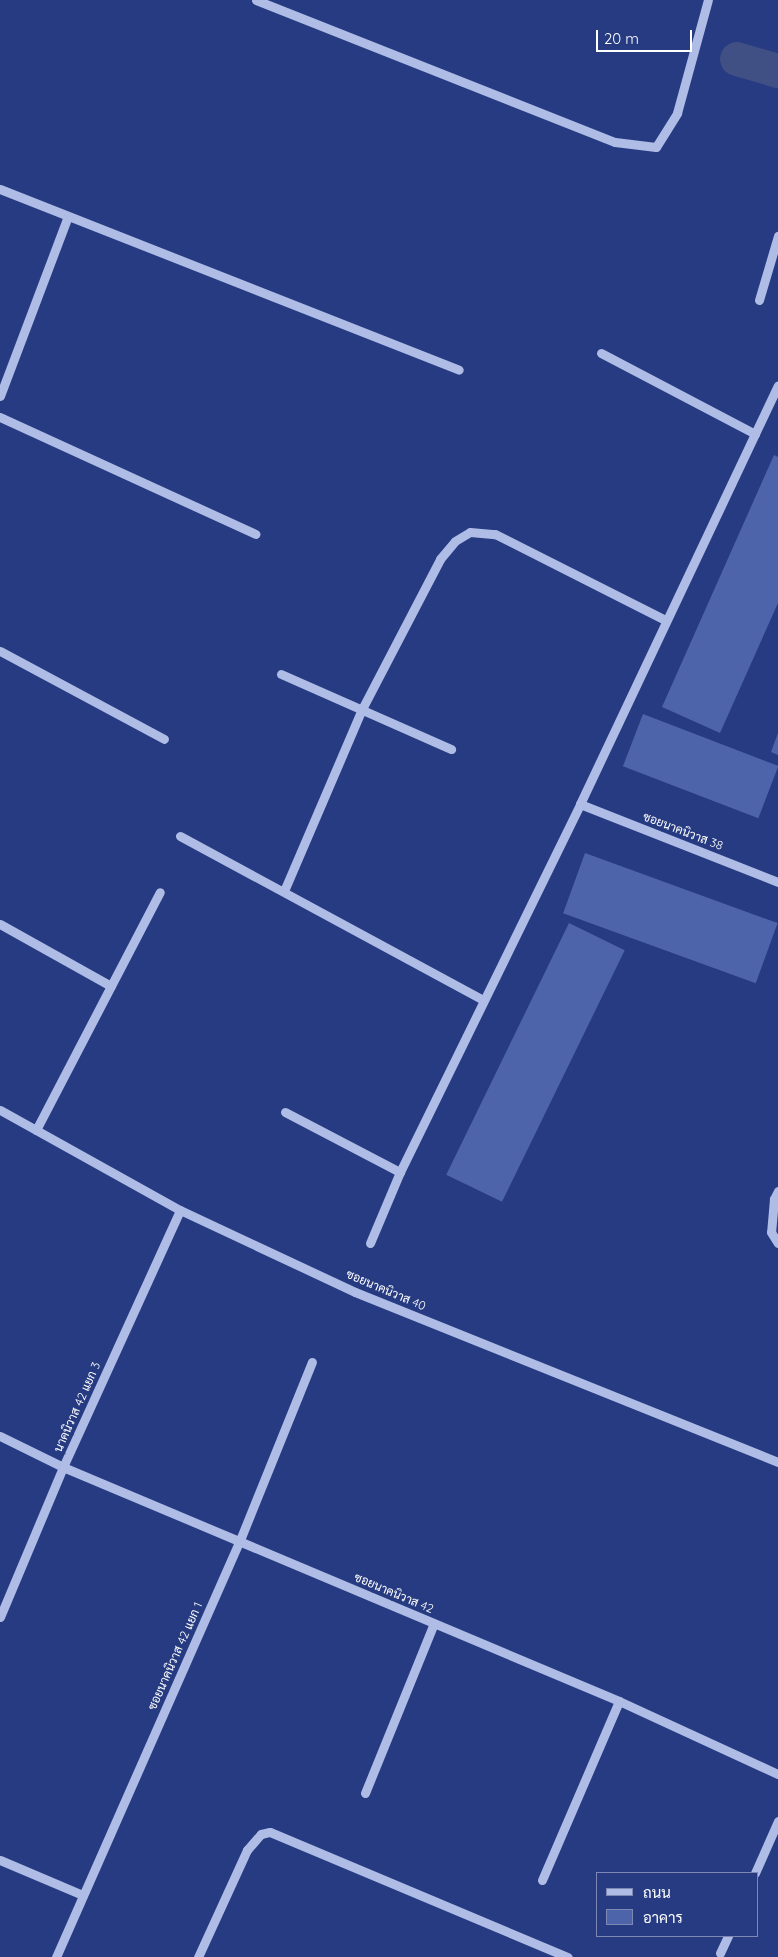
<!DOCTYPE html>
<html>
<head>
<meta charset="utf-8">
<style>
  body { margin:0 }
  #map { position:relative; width:778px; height:1957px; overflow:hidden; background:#263b81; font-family:Quicksand,Sarabun,sans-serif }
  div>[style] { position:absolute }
  .canal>* { height:34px; margin:-17px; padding:0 17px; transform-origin:17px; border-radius:17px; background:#404f84 }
  .building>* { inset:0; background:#4e64aa; transform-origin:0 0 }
  .minor>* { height:9px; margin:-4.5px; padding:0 4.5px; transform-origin:4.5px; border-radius:4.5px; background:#aebce6 }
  span { translate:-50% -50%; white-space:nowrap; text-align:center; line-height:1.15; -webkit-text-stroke:4.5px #263b81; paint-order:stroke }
  .street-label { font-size:12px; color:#fff }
  .legend { position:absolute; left:596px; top:1872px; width:162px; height:65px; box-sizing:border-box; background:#263b81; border:1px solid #7d89b3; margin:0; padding:6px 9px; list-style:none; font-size:15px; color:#fff }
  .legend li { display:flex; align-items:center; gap:10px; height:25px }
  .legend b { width:25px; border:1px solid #7d89b3 }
  .scale { position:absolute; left:596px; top:30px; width:96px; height:22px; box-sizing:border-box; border:2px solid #fff; border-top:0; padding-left:6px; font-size:15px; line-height:18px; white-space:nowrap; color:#fff; -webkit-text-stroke:4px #263b81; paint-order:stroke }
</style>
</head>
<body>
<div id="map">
  <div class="canal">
    <i style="left:737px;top:59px;width:43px;rotate:16.3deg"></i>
  </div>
  <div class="building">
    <i style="clip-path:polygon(774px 455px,778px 457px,778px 603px,720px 733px,662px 707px)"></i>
    <i style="left:643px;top:714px;width:145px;height:56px;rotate:21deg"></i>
    <i style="clip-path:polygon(778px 733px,778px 755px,771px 752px)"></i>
    <i style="left:585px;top:853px;width:205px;height:64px;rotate:20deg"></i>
    <i style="left:569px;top:923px;width:62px;height:280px;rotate:26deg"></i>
  </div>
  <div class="minor">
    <i style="left:256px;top:0;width:386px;rotate:21.6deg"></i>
    <i style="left:615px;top:142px;width:41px;rotate:7deg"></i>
    <i style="left:656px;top:147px;width:40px;rotate:-58deg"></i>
    <i style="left:677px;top:113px;width:117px;rotate:-74.7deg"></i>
    <i style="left:0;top:189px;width:493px;rotate:21.5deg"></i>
    <i style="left:759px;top:300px;width:67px;rotate:-73.5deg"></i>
    <i style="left:601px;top:353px;width:174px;rotate:27.7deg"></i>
    <i style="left:0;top:396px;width:192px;rotate:-69.3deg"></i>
    <i style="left:0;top:417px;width:281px;rotate:24.6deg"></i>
    <i style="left:0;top:651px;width:186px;rotate:28.2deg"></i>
    <i style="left:281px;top:674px;width:186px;rotate:23.8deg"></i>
    <i style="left:580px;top:804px;width:213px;rotate:21.5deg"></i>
    <i style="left:180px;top:836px;width:345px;rotate:28.4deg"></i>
    <i style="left:284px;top:891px;width:196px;rotate:-66.8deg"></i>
    <i style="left:361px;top:711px;width:171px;rotate:-62.5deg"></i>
    <i style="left:440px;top:559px;width:23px;rotate:-50deg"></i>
    <i style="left:455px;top:541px;width:17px;rotate:-31deg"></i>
    <i style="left:470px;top:532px;width:25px;rotate:5deg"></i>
    <i style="left:495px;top:534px;width:191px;rotate:26.8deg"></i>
    <i style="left:0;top:924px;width:127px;rotate:29.2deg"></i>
    <i style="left:0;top:1110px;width:206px;rotate:29.1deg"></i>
    <i style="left:180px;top:1210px;width:193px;rotate:25.1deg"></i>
    <i style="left:355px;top:1292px;width:456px;rotate:21.9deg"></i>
    <i style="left:285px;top:1112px;width:130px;rotate:27.6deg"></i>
    <i style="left:36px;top:1130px;width:268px;rotate:-62.5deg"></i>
    <i style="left:778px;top:1191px;width:9px;rotate:117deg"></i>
    <i style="left:774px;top:1199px;width:33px;rotate:95deg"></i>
    <i style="left:771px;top:1232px;width:13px;rotate:58deg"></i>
    <i style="left:370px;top:1243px;width:77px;rotate:-67.1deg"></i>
    <i style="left:400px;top:1172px;width:410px;rotate:-63.9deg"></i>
    <i style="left:580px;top:804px;width:463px;rotate:-64.7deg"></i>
    <i style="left:0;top:1436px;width:70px;rotate:26.2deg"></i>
    <i style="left:63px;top:1467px;width:603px;rotate:22.82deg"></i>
    <i style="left:619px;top:1701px;width:175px;rotate:24.7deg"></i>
    <i style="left:0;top:1617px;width:163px;rotate:-67.2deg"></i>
    <i style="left:63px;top:1467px;width:282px;rotate:-65.5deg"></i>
    <i style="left:365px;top:1793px;width:183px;rotate:-67.9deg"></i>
    <i style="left:0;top:1860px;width:90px;rotate:22.9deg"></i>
    <i style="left:755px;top:1873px;width:57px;rotate:-66.1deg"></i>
    <i style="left:542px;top:1880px;width:195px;rotate:-66.7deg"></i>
    <i style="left:720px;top:1953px;width:19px;rotate:-65deg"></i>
    <i style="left:56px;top:1957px;width:456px;rotate:-66.2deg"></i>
    <i style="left:240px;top:1540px;width:192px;rotate:-68deg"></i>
    <i style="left:198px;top:1957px;width:118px;rotate:-65.4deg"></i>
    <i style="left:247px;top:1850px;width:21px;rotate:-49deg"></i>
    <i style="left:261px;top:1834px;width:9px;rotate:-13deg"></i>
    <i style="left:270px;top:1832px;width:323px;rotate:22.8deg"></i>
  </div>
  <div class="street-label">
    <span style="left:683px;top:831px;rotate:21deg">ซอยนาคนิวาส 38</span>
    <span style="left:386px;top:1290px;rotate:23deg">ซอยนาคนิวาส 40</span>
    <span style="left:77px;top:1407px;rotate:-66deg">นาคนิวาส 42 แยก 3</span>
    <span style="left:394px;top:1593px;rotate:23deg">ซอยนาคนิวาส 42</span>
    <span style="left:175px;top:1656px;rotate:-66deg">ซอยนาคนิวาส 42 แยก 1</span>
  </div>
  <ul class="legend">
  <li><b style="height:6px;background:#aebce6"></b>ถนน</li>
  <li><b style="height:14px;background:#4e64aa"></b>อาคาร</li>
  </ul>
  <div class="scale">20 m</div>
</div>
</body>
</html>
